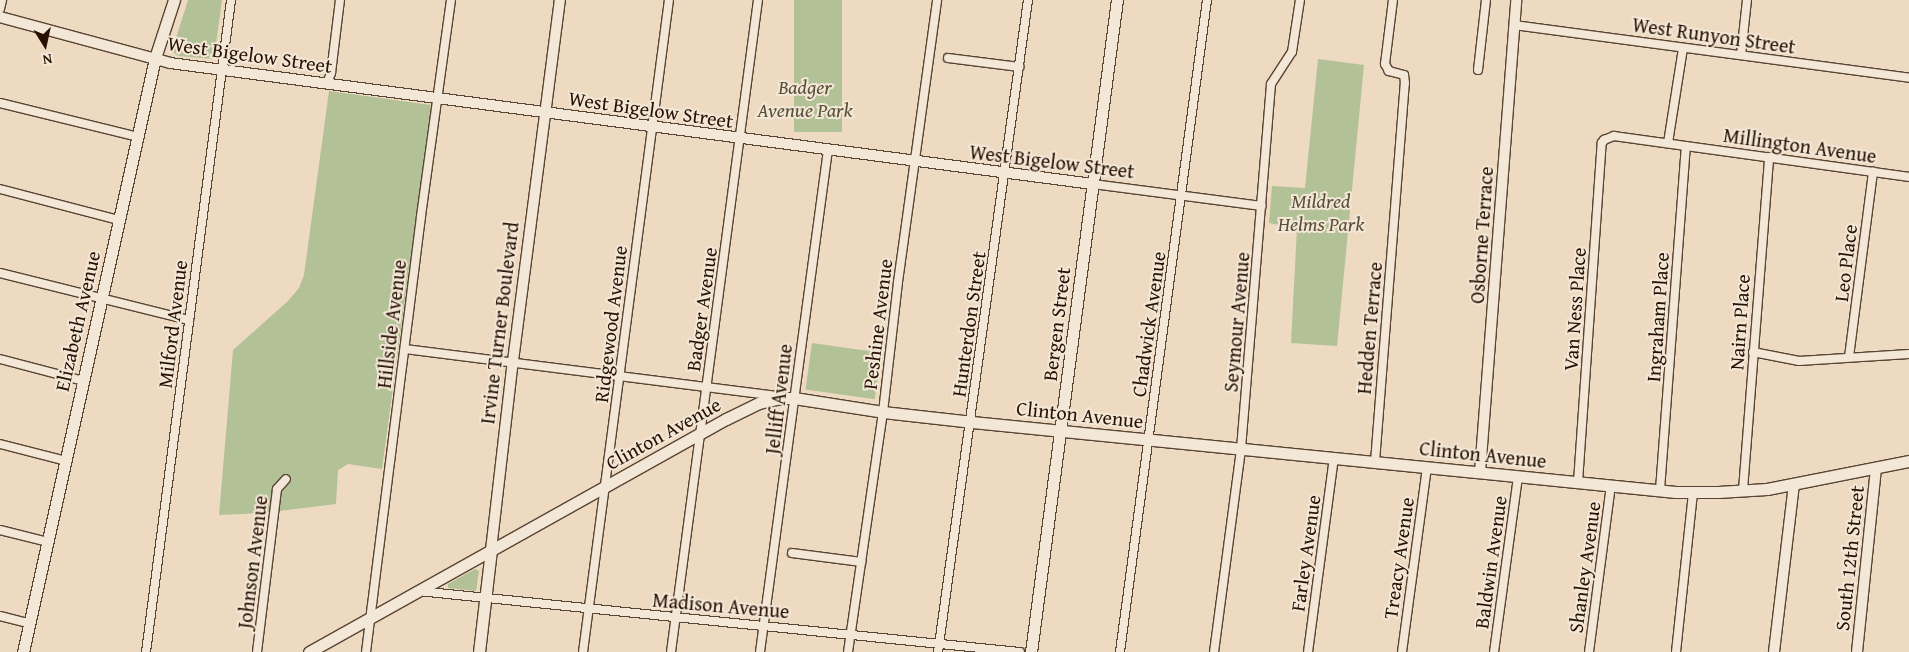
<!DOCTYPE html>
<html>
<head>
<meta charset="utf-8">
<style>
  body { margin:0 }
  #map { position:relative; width:1909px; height:652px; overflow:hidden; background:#eddac1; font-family:"Gentium Book Plus",serif }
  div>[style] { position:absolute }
  .green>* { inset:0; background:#b3c197; transform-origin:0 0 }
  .roads { filter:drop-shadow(1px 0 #594332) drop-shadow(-1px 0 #594332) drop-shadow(0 1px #594332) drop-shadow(0 -1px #594332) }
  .minor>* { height:8px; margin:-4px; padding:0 4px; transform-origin:4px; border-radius:4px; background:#f3e7d7 }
  .tertiary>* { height:10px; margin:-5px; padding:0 5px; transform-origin:5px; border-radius:5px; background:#f3e7d7 }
  .secondary>* { height:11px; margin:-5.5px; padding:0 5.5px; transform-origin:5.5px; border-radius:5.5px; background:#f3e7d7 }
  span { translate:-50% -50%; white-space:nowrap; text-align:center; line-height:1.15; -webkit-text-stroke:4px #f3e7d7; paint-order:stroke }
  .street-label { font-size:20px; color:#281102 }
  .park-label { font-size:20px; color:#594f36; font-style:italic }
  .north { position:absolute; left:20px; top:20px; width:50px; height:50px; -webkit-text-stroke:4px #f3e7d7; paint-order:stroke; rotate:170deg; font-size:14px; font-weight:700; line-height:20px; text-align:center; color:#281102 }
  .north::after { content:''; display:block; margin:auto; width:18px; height:22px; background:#281102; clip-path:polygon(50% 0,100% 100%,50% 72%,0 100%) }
</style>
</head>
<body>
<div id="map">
  <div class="green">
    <i style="clip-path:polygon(188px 0,222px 0,214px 59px,178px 56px,172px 51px)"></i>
    <i style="left:794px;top:0;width:48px;height:132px"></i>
    <i style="clip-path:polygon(1318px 59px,1364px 65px,1337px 346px,1291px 343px,1297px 228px,1269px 223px,1272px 186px,1305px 188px)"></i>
    <i style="clip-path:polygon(329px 91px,431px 105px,382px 469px,348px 464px,338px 470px,336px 504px,263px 513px,219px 515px,233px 350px,288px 301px,299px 288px,304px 275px)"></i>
    <i style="left:812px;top:343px;width:70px;height:47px;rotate:8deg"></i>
    <i style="clip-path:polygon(475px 569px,479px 571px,476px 591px,448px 588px,448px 584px)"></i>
  </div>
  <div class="roads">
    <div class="minor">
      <i style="left:0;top:9px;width:9px;rotate:-77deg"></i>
      <i style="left:1514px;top:25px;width:399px;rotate:7.6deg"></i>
      <i style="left:1741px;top:55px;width:55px;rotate:-83.8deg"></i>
      <i style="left:948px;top:58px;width:72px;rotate:7.2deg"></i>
      <i style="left:1478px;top:70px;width:70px;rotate:-83.5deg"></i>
      <i style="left:327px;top:83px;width:11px;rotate:-68deg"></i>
      <i style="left:331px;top:73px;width:74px;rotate:-83deg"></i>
      <i style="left:0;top:103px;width:142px;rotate:13.8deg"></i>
      <i style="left:1668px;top:143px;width:96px;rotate:-81deg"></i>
      <i style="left:1093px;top:184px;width:170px;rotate:7.4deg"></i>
      <i style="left:0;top:189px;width:123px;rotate:14.6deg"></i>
      <i style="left:0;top:273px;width:195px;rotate:14deg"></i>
      <i style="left:405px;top:349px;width:375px;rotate:7.2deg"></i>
      <i style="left:1753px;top:352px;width:47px;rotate:11.1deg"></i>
      <i style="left:1799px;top:361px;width:110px;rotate:-3.6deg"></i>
      <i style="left:1849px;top:357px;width:187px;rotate:-82.6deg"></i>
      <i style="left:0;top:359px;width:86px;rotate:14.8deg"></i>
      <i style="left:0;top:444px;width:68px;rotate:14.4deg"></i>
      <i style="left:1375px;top:462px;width:380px;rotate:-85.5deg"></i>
      <i style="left:1405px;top:83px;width:8px;rotate:-97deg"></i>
      <i style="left:1404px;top:75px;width:16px;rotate:-165deg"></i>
      <i style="left:1389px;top:71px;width:8px;rotate:-120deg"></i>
      <i style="left:1385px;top:64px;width:64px;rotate:-82.9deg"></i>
      <i style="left:1578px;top:482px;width:340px;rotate:-86deg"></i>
      <i style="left:1602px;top:143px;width:4px;rotate:-56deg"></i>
      <i style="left:1604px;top:140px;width:11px;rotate:-22deg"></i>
      <i style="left:1614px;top:136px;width:298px;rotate:7.9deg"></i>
      <i style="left:1660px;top:490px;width:345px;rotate:-85.7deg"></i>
      <i style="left:1743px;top:490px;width:334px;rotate:-85.5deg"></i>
      <i style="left:0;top:530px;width:49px;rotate:14deg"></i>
      <i style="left:792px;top:553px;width:70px;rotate:7.4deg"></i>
      <i style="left:418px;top:591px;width:605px;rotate:5.79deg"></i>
      <i style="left:0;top:616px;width:30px;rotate:14deg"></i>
      <i style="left:146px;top:652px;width:658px;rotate:-82.57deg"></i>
      <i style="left:257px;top:652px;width:164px;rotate:-83deg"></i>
      <i style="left:277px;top:489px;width:13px;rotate:-48deg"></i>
      <i style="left:366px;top:652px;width:439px;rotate:-82.8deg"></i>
      <i style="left:421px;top:216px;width:218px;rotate:-82.1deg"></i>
      <i style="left:583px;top:652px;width:658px;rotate:-82.49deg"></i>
      <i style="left:671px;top:652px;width:658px;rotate:-82.4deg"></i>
      <i style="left:760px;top:652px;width:507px;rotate:-82.29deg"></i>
      <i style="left:848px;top:652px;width:243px;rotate:-81.7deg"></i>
      <i style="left:883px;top:412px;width:131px;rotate:-83.4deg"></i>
      <i style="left:898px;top:282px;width:285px;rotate:-82.1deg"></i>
      <i style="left:938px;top:652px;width:658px;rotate:-82.14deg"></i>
      <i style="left:1120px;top:652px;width:658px;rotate:-82.4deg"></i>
      <i style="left:1214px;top:652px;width:205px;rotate:-82.4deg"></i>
      <i style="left:1241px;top:449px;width:366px;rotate:-85.3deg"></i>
      <i style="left:1271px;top:84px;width:38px;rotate:-57deg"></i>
      <i style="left:1292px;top:52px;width:53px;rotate:-81.3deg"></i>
      <i style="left:1308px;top:652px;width:196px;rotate:-82.4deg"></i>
      <i style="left:1402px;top:652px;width:186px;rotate:-82.3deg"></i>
      <i style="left:1494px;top:652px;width:177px;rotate:-82.2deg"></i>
      <i style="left:1589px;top:652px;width:167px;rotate:-82.5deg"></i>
      <i style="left:1676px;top:652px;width:161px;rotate:-83.9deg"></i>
    </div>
    <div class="tertiary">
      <i style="left:0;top:17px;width:176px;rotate:15.1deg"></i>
      <i style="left:170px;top:63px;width:931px;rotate:7.47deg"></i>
      <i style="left:1480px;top:472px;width:473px;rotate:-85.6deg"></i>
      <i style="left:491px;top:550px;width:190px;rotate:-83.4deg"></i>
      <i style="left:513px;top:361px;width:364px;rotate:-82.6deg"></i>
      <i style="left:1774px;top:652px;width:168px;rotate:-83.2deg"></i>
      <i style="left:1857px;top:652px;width:184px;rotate:-84.1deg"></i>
    </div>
    <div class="secondary">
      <i style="left:23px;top:652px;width:608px;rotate:-77.47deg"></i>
      <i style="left:155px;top:58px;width:61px;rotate:-71.9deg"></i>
      <i style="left:309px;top:652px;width:478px;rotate:-29.2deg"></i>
      <i style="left:726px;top:419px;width:37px;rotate:-26deg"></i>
      <i style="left:759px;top:403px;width:23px;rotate:-13deg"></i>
      <i style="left:781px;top:398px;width:13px"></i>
      <i style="left:794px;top:398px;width:90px;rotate:8.9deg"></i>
      <i style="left:883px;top:412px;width:90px;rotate:6.4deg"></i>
      <i style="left:972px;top:422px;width:707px;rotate:5.68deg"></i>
      <i style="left:1676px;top:492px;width:42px"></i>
      <i style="left:1718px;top:492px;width:49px;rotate:-3.5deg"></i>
      <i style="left:1767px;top:489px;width:145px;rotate:-11.2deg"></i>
      <i style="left:479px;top:652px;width:103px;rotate:-83.3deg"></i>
      <i style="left:1031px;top:652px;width:658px;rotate:-82.49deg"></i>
    </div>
  </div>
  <div class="street-label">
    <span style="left:1714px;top:35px;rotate:8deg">West Runyon Street</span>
    <span style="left:250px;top:54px;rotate:8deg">West Bigelow Street</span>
    <span style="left:651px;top:109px;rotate:8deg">West Bigelow Street</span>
    <span style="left:1800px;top:145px;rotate:8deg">Millington Avenue</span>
    <span style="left:1052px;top:161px;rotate:7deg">West Bigelow Street</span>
    <span style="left:1481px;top:235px;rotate:-86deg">Osborne Terrace</span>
    <span style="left:1845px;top:263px;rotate:-83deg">Leo Place</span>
    <span style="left:701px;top:309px;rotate:-82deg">Badger Avenue</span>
    <span style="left:1574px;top:309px;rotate:-86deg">Van Ness Place</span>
    <span style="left:1657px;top:317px;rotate:-86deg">Ingraham Place</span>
    <span style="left:77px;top:321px;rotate:-77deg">Elizabeth Avenue</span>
    <span style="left:1236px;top:322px;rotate:-85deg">Seymour Avenue</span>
    <span style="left:1739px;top:322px;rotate:-86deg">Nairn Place</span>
    <span style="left:499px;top:323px;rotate:-83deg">Irvine Turner Boulevard</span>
    <span style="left:172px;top:324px;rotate:-83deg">Milford Avenue</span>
    <span style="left:391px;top:324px;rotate:-83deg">Hillside Avenue</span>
    <span style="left:610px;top:324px;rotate:-83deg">Ridgewood Avenue</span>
    <span style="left:877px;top:324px;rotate:-83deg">Peshine Avenue</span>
    <span style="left:968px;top:324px;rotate:-82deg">Hunterdon Street</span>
    <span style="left:1056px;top:324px;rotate:-83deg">Bergen Street</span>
    <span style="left:1148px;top:324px;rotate:-82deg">Chadwick Avenue</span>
    <span style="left:1369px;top:328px;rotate:-85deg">Hedden Terrace</span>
    <span style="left:778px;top:399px;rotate:-83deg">Jelliff Avenue</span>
    <span style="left:1080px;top:414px;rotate:6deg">Clinton Avenue</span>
    <span style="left:663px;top:433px;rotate:-29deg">Clinton Avenue</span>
    <span style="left:1483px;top:454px;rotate:6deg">Clinton Avenue</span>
    <span style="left:1305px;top:553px;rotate:-82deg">Farley Avenue</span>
    <span style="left:1398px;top:558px;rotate:-82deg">Treacy Avenue</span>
    <span style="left:1849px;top:558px;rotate:-84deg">South 12th Street</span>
    <span style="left:252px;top:562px;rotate:-83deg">Johnson Avenue</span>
    <span style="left:1490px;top:562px;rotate:-82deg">Baldwin Avenue</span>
    <span style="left:1584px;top:567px;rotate:-82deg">Shanley Avenue</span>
    <span style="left:721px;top:605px;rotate:5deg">Madison Avenue</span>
  </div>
  <div class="park-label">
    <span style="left:805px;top:98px">Badger<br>Avenue Park</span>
    <span style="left:1321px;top:212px">Mildred<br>Helms Park</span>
  </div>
  <div class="north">N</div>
</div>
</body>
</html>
